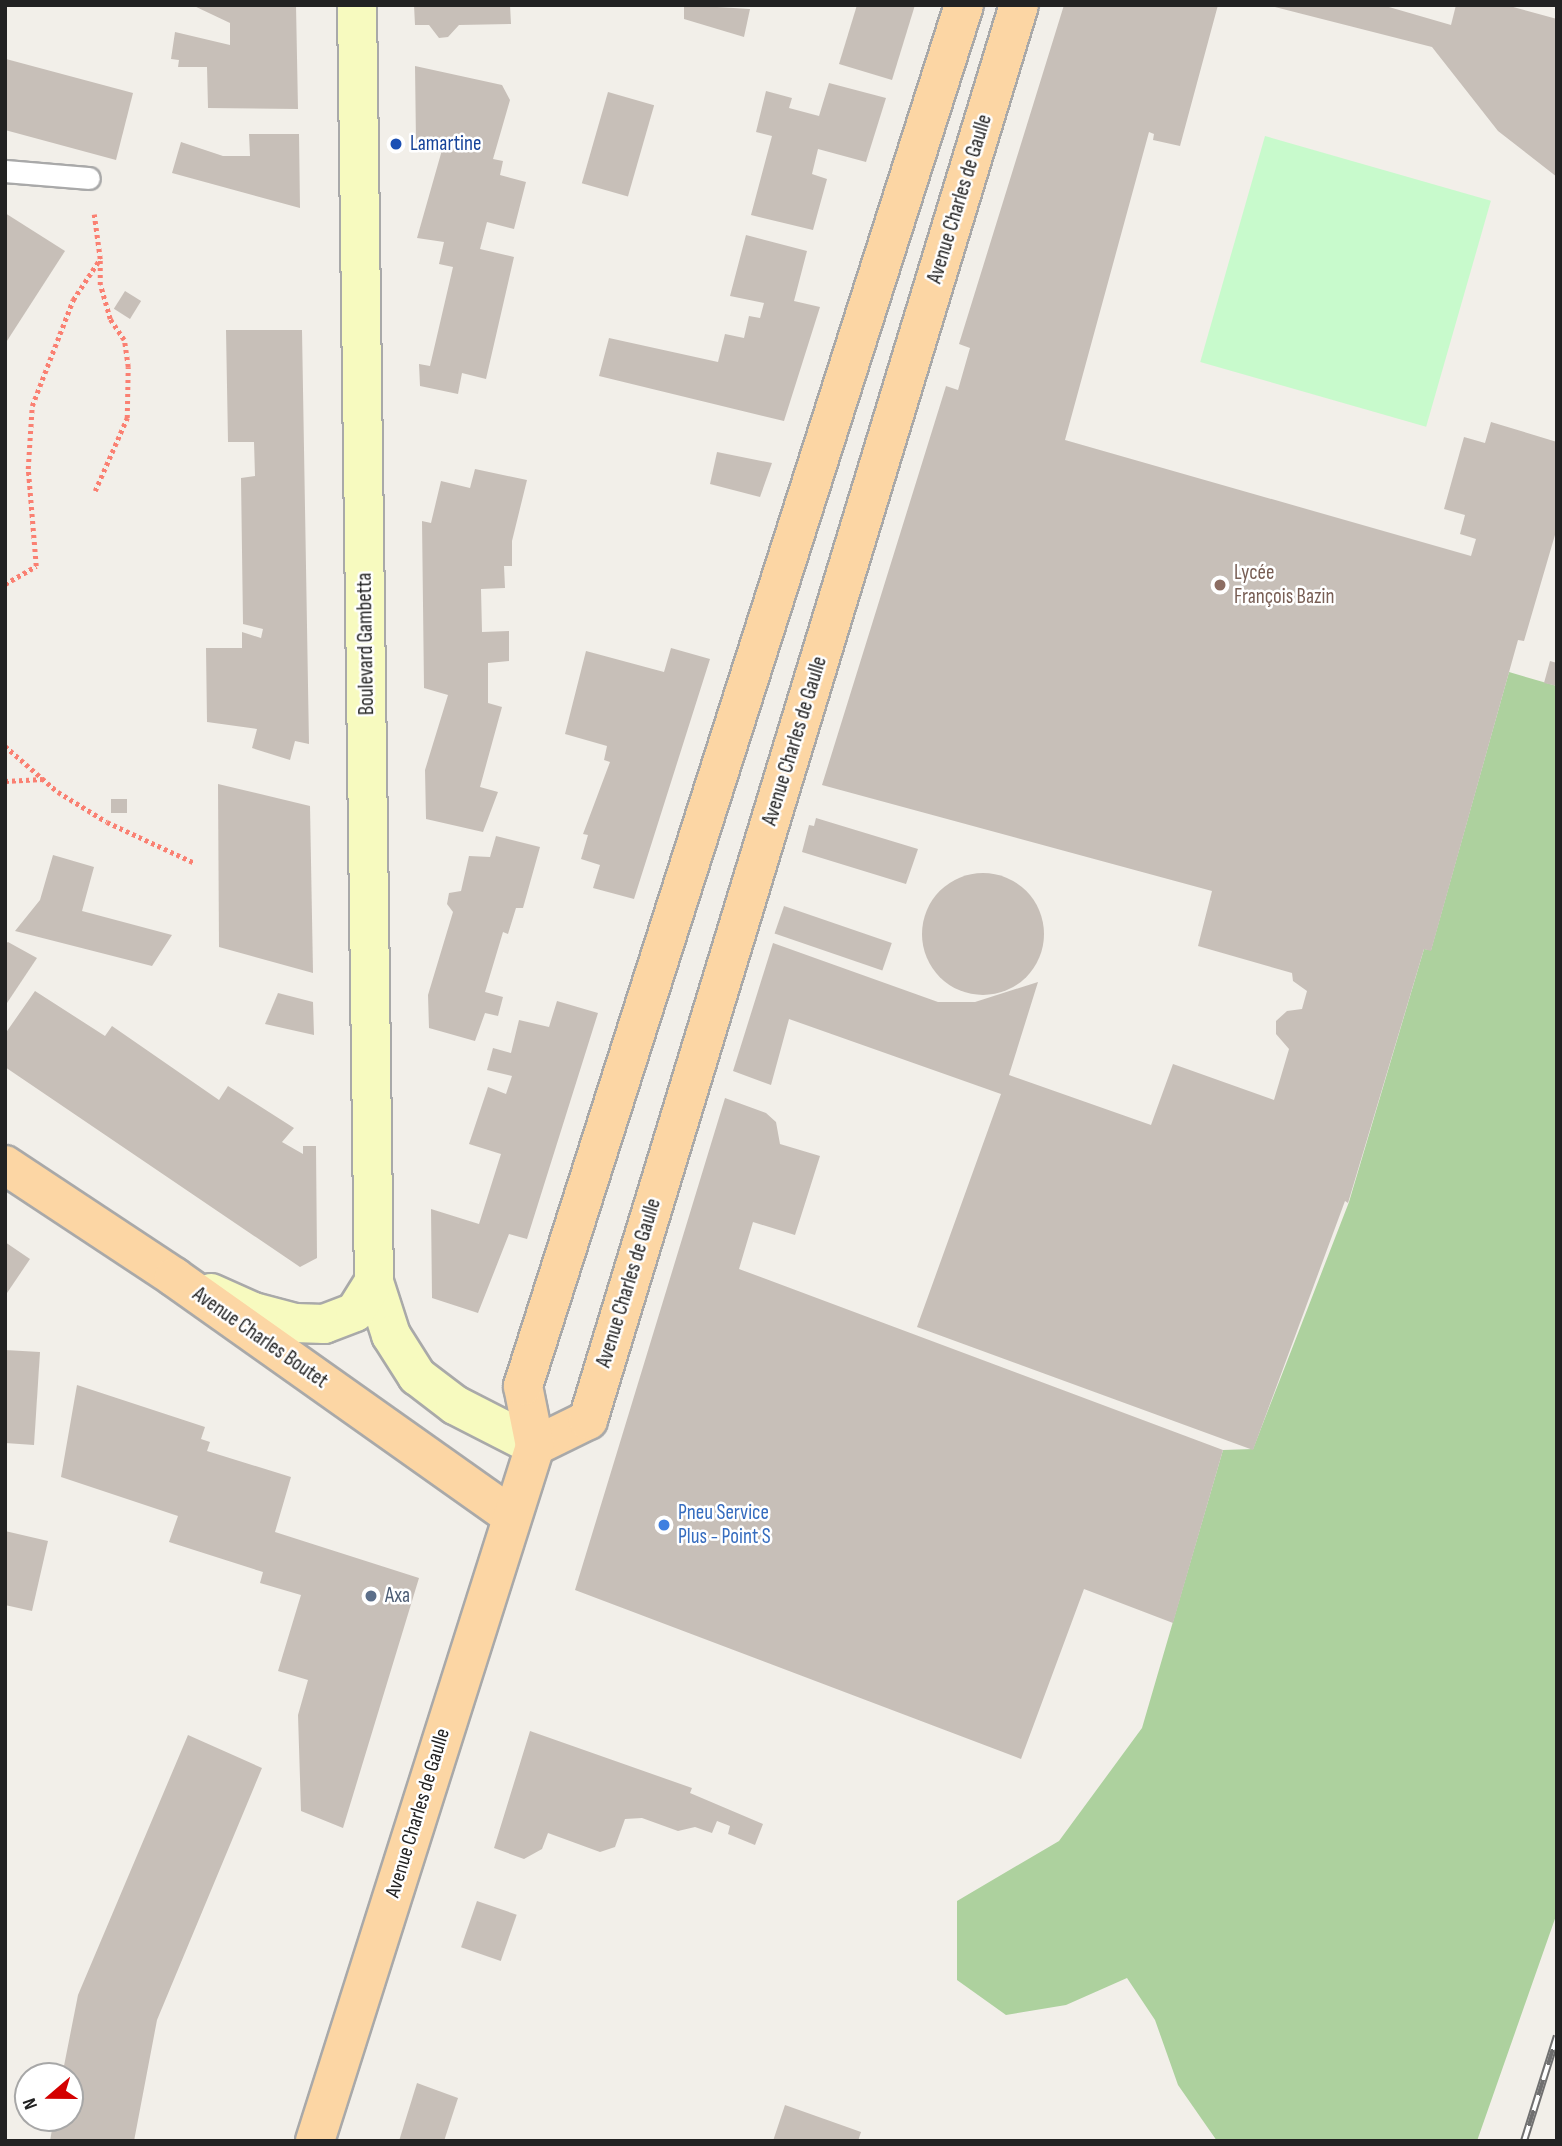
<!DOCTYPE html>
<html>
<head>
<meta charset="utf-8">
<style>
  body { margin:0 }
  #map { position:relative; width:1562px; height:2146px; overflow:hidden; background:#f2efe9; font-family:"Sofia Sans Condensed",sans-serif }
  div>[style] { position:absolute }
  .forest>* { inset:0; background:#add19e }
  .park>* { inset:0; background:#c8facc; transform-origin:0 0 }
  .building>* { inset:0; background:#c7bfb8; transform-origin:0 0 }
  .round { border-radius:50% }
  .path>* { height:4.5px; margin-top:-2.25px; transform-origin:0; background:repeating-linear-gradient(90deg,#fa8072 0 3.5px,transparent 0 7px) }
  .roads { filter:drop-shadow(2px 0 #a9a9a9) drop-shadow(-2px 0 #a9a9a9) drop-shadow(0 2px #a9a9a9) drop-shadow(0 -2px #a9a9a9) }
  .lane>* { height:21px; margin:-10.5px; padding:0 10.5px; transform-origin:10.5px; border-radius:10.5px; background:#fff }
  .secondary>* { height:38px; margin:-19px; padding:0 19px; transform-origin:19px; border-radius:19px; background:#f7fabf }
  .primary>* { height:38px; margin:-19px; padding:0 19px; transform-origin:19px; border-radius:19px; background:#fcd6a4 }
  .rail>* { height:8px; margin-top:-4px; transform-origin:0; background:repeating-linear-gradient(90deg,#fff 0 16px,#707070 0 32px); box-sizing:border-box; border-block:2px solid #707070 }
  .dots>* { width:19px; height:19px; translate:-50% -50%; box-sizing:border-box; border:4px solid #fff; border-radius:50% }
  span { translate:-50% -50%; white-space:nowrap; text-align:center; line-height:1.15; -webkit-text-stroke:5px #fff; paint-order:stroke }
  .transit-label { font-size:21px; color:#164399 }
  .left { translate:0 -50%; text-align:left }
  .street-label { font-size:21px; color:#222 }
  .education-label { font-size:21px; color:#785e54 }
  .shop-label { font-size:21px; color:#366cbe }
  .service-label { font-size:21px; color:#4e5e75 }
  .frame { position:absolute; inset:0; border:7px solid #222; pointer-events:none }
  .north { position:absolute; left:14px; top:2062px; width:70px; height:70px; box-sizing:border-box; background:#fff; border:2px solid #a7a7a7; border-radius:50%; rotate:250deg; font-size:19px; font-weight:700; line-height:28px; text-align:center; color:#222 }
  .north::after { content:''; display:block; margin:auto; width:24px; height:32px; background:#d40000; clip-path:polygon(50% 0,100% 100%,50% 72%,0 100%) }
</style>
</head>
<body>
<div id="map">
  <div class="forest">
    <i style="clip-path:polygon(1509px 672px,1557px 686px,1557px 1913px,1477px 2141px,1217px 2141px,1178px 2085px,1155px 2020px,1127px 1978px,1066px 2005px,1006px 2015px,957px 1980px,957px 1901px,1059px 1841px,1142px 1728px,1223px 1450px,1253px 1449px,1349px 1202px,1424px 949px,1431px 950px)"></i>
  </div>
  <div class="park">
    <i style="left:1265px;top:136px;width:235px;height:235px;rotate:16deg"></i>
  </div>
  <div class="building">
    <i style="clip-path:polygon(192px 5px,296px 5px,298px 109px,208px 108px,207px 67px,178px 67px,179px 60px,171px 59px,175px 32px,230px 45px,230px 23px)"></i>
    <i style="clip-path:polygon(414px 5px,510px 5px,511px 24px,459px 25px,448px 37px,439px 38px,429px 25px,415px 25px)"></i>
    <i style="clip-path:polygon(684px 5px,750px 9px,744px 37px,684px 19px)"></i>
    <i style="clip-path:polygon(857px 5px,915px 5px,892px 80px,839px 64px)"></i>
    <i style="clip-path:polygon(1064px 5px,1218px 5px,1180px 146px,1153px 140px,1154px 134px,1149px 132px,1065px 440px,1471px 556px,1476px 539px,1460px 534px,1465px 515px,1444px 509px,1464px 437px,1485px 443px,1491px 422px,1557px 442px,1557px 528px,1524px 641px,1518px 640px,1431px 951px,1424px 949px,1348px 1203px,1345px 1201px,1253px 1450px,917px 1327px,1001px 1094px,789px 1019px,771px 1085px,733px 1071px,773px 943px,938px 1002px,975px 1002px,1038px 982px,1009px 1075px,1151px 1125px,1173px 1064px,1274px 1100px,1289px 1049px,1276px 1034px,1276px 1021px,1287px 1011px,1302px 1009px,1307px 991px,1293px 981px,1292px 973px,1198px 946px,1212px 891px,822px 785px,946px 386px,958px 390px,970px 348px,959px 344px)"></i>
    <i style="clip-path:polygon(1267px 5px,1382px 5px,1451px 25px,1456px 5px,1506px 5px,1557px 19px,1557px 177px,1498px 131px,1432px 47px)"></i>
    <i style="clip-path:polygon(6px 59px,133px 93px,116px 160px,5px 130px)"></i>
    <i style="clip-path:polygon(415px 66px,502px 85px,510px 100px,493px 159px,503px 161px,500px 175px,526px 182px,514px 229px,487px 222px,480px 249px,514px 257px,486px 379px,462px 373px,458px 394px,420px 386px,419px 364px,430px 366px,453px 267px,439px 264px,444px 242px,417px 238px,442px 150px,416px 143px)"></i>
    <i style="clip-path:polygon(829px 83px,886px 98px,866px 162px,818px 149px,812px 174px,827px 179px,813px 230px,751px 215px,772px 136px,756px 132px,766px 91px,792px 98px,789px 108px,819px 116px)"></i>
    <i style="left:608px;top:92px;width:48px;height:95px;rotate:16deg"></i>
    <i style="clip-path:polygon(249px 134px,299px 134px,300px 208px,172px 173px,181px 142px,223px 156px,250px 156px)"></i>
    <i style="clip-path:polygon(5px 213px,65px 251px,5px 344px)"></i>
    <i style="clip-path:polygon(746px 235px,807px 251px,794px 301px,820px 307px,784px 421px,599px 376px,609px 338px,718px 362px,725px 334px,744px 338px,749px 316px,760px 318px,764px 303px,730px 296px)"></i>
    <i style="left:125px;top:291px;width:19px;height:21px;rotate:32deg"></i>
    <i style="clip-path:polygon(226px 330px,302px 330px,309px 744px,295px 741px,290px 760px,252px 748px,257px 729px,207px 722px,206px 648px,242px 648px,242px 632px,261px 638px,263px 629px,243px 624px,241px 478px,255px 476px,254px 442px,228px 442px)"></i>
    <i style="clip-path:polygon(717px 452px,772px 463px,760px 497px,710px 484px)"></i>
    <i style="clip-path:polygon(475px 469px,527px 480px,512px 541px,512px 566px,504px 566px,505px 588px,481px 589px,482px 632px,509px 631px,509px 661px,488px 663px,488px 703px,502px 707px,480px 787px,498px 792px,483px 832px,426px 819px,425px 770px,448px 695px,424px 688px,422px 521px,431px 523px,441px 481px,470px 488px)"></i>
    <i style="clip-path:polygon(671px 648px,710px 659px,634px 899px,593px 888px,600px 865px,581px 859px,588px 835px,583px 834px,610px 762px,604px 760px,607px 746px,565px 734px,586px 651px,664px 672px)"></i>
    <i style="clip-path:polygon(1550px 661px,1557px 663px,1557px 686px,1544px 683px)"></i>
    <i style="clip-path:polygon(218px 784px,310px 806px,313px 973px,219px 947px)"></i>
    <i style="left:111px;top:799px;width:16px;height:14px"></i>
    <i style="clip-path:polygon(816px 818px,918px 849px,906px 884px,802px 852px,809px 825px,814px 826px)"></i>
    <i style="clip-path:polygon(496px 836px,540px 847px,523px 908px,516px 908px,508px 934px,503px 932px,485px 992px,503px 997px,498px 1016px,485px 1013px,475px 1041px,429px 1028px,428px 995px,453px 912px,447px 904px,449px 893px,461px 891px,469px 856px,490px 857px)"></i>
    <i style="clip-path:polygon(53px 855px,94px 867px,82px 911px,172px 935px,152px 966px,15px 931px,40px 900px)"></i>
    <i class="round" style="left:922px;top:873px;width:122px;height:122px"></i>
    <i style="left:784px;top:906px;width:114px;height:29px;rotate:19deg"></i>
    <i style="clip-path:polygon(8px 942px,37px 958px,5px 1006px,5px 944px)"></i>
    <i style="clip-path:polygon(35px 991px,105px 1036px,112px 1026px,219px 1100px,228px 1086px,294px 1128px,282px 1142px,303px 1154px,303px 1146px,316px 1146px,317px 1258px,300px 1267px,5px 1067px,5px 1034px)"></i>
    <i style="clip-path:polygon(278px 993px,313px 1002px,314px 1035px,265px 1024px)"></i>
    <i style="clip-path:polygon(557px 1001px,598px 1013px,527px 1239px,509px 1234px,478px 1313px,432px 1298px,431px 1209px,479px 1224px,501px 1154px,469px 1144px,488px 1087px,506px 1094px,512px 1076px,487px 1070px,493px 1048px,511px 1053px,519px 1020px,549px 1027px)"></i>
    <i style="clip-path:polygon(725px 1098px,766px 1113px,776px 1122px,780px 1144px,820px 1156px,795px 1235px,753px 1222px,739px 1269px,1223px 1450px,1173px 1623px,1084px 1589px,1021px 1759px,575px 1590px)"></i>
    <i style="clip-path:polygon(5px 1242px,30px 1259px,5px 1296px)"></i>
    <i style="clip-path:polygon(5px 1350px,40px 1352px,34px 1445px,5px 1443px)"></i>
    <i style="clip-path:polygon(77px 1385px,205px 1427px,201px 1439px,210px 1442px,207px 1451px,291px 1477px,275px 1532px,419px 1578px,343px 1828px,301px 1811px,298px 1715px,308px 1680px,278px 1671px,301px 1595px,260px 1583px,263px 1572px,169px 1542px,178px 1516px,61px 1477px)"></i>
    <i style="clip-path:polygon(5px 1531px,48px 1541px,32px 1611px,5px 1605px)"></i>
    <i style="clip-path:polygon(530px 1731px,692px 1788px,690px 1793px,763px 1824px,755px 1845px,728px 1834px,730px 1826px,717px 1821px,712px 1833px,695px 1827px,678px 1831px,642px 1818px,625px 1819px,615px 1847px,600px 1852px,548px 1833px,542px 1849px,524px 1859px,494px 1848px)"></i>
    <i style="clip-path:polygon(188px 1735px,262px 1768px,157px 2020px,134px 2141px,50px 2141px,54px 2118px,70px 2118px,70px 2076px,62px 2076px,78px 1995px)"></i>
    <i style="left:477px;top:1901px;width:42px;height:49px;rotate:19deg"></i>
    <i style="clip-path:polygon(417px 2083px,458px 2098px,444px 2141px,399px 2141px)"></i>
    <i style="clip-path:polygon(785px 2105px,861px 2132px,858px 2141px,773px 2141px)"></i>
  </div>
  <div class="path">
    <i style="left:95px;top:491px;width:80px;rotate:-66.3deg"></i>
    <i style="left:127px;top:418px;width:51px;rotate:-88.9deg"></i>
    <i style="left:128px;top:367px;width:27px;rotate:-98deg"></i>
    <i style="left:124px;top:340px;width:25px;rotate:-124deg"></i>
    <i style="left:110px;top:319px;width:35px;rotate:-106deg"></i>
    <i style="left:100px;top:285px;width:26px;rotate:-90deg"></i>
    <i style="left:5px;top:584px;width:36px;rotate:-30deg"></i>
    <i style="left:36px;top:566px;width:97px;rotate:-94.7deg"></i>
    <i style="left:28px;top:469px;width:63px;rotate:-86.4deg"></i>
    <i style="left:32px;top:406px;width:114px;rotate:-68.9deg"></i>
    <i style="left:73px;top:300px;width:49px;rotate:-56.6deg"></i>
    <i style="left:100px;top:259px;width:45px;rotate:-97.6deg"></i>
    <i style="left:5px;top:746px;width:70px;rotate:41deg"></i>
    <i style="left:58px;top:792px;width:57px;rotate:31.5deg"></i>
    <i style="left:107px;top:822px;width:97px;rotate:25deg"></i>
    <i style="left:5px;top:781px;width:38px;rotate:-3deg"></i>
  </div>
  <div class="roads">
    <div class="lane">
      <i style="left:5px;top:171px;width:84px;rotate:4.8deg"></i>
    </div>
    <div class="secondary">
      <i style="left:357px;top:5px;width:1277px;rotate:89.24deg"></i>
      <i style="left:374px;top:1282px;width:56px;rotate:72.2deg"></i>
      <i style="left:391px;top:1335px;width:49px;rotate:57.6deg"></i>
      <i style="left:417px;top:1376px;width:48px;rotate:37.3deg"></i>
      <i style="left:455px;top:1405px;width:90px;rotate:27.1deg"></i>
      <i style="left:211px;top:1293px;width:46px;rotate:24.3deg"></i>
      <i style="left:253px;top:1312px;width:43px;rotate:14.7deg"></i>
      <i style="left:295px;top:1323px;width:29px;rotate:2deg"></i>
      <i style="left:324px;top:1324px;width:33px;rotate:-21deg"></i>
      <i style="left:355px;top:1312px;width:36px;rotate:-58deg"></i>
    </div>
    <div class="primary">
      <i style="left:5px;top:1165px;width:203px;rotate:33.5deg"></i>
      <i style="left:174px;top:1277px;width:413px;rotate:35.3deg"></i>
      <i style="left:535px;top:1446px;width:59px;rotate:-26.1deg"></i>
      <i style="left:588px;top:1420px;width:1479px;rotate:-73.06deg"></i>
      <i style="left:315px;top:2141px;width:729px;rotate:-72.43deg"></i>
      <i style="left:535px;top:1446px;width:61px;rotate:-101.3deg"></i>
      <i style="left:523px;top:1386px;width:1450px;rotate:-72.29deg"></i>
    </div>
  </div>
  <div class="rail">
    <i style="left:1524px;top:2141px;width:110px;rotate:-72.6deg"></i>
  </div>
  <div class="dots">
    <i style="left:396px;top:144px;background:#1a4fb4"></i>
    <i style="left:1220px;top:585px;background:#8d6e63"></i>
    <i style="left:664px;top:1525px;background:#3f7fe0"></i>
    <i style="left:371px;top:1596px;background:#5c6f8a"></i>
  </div>
  <div class="transit-label">
    <span class="left" style="left:410px;top:144px">Lamartine</span>
  </div>
  <div class="street-label">
    <span style="left:960px;top:199px;rotate:-73deg">Avenue Charles de Gaulle</span>
    <span style="left:366px;top:644px;rotate:-91deg">Boulevard Gambetta</span>
    <span style="left:795px;top:741px;rotate:-73deg">Avenue Charles de Gaulle</span>
    <span style="left:629px;top:1283px;rotate:-73deg">Avenue Charles de Gaulle</span>
    <span style="left:260px;top:1338px;rotate:35deg">Avenue Charles Boutet</span>
    <span style="left:418px;top:1813px;rotate:-73deg">Avenue Charles de Gaulle</span>
  </div>
  <div class="education-label">
    <span class="left" style="left:1234px;top:585px">Lycée<br>François Bazin</span>
  </div>
  <div class="shop-label">
    <span class="left" style="left:678px;top:1525px">Pneu Service<br>Plus - Point S</span>
  </div>
  <div class="service-label">
    <span class="left" style="left:385px;top:1596px">Axa</span>
  </div>
  <div class="frame"></div>
  <div class="north">N</div>
</div>
</body>
</html>
